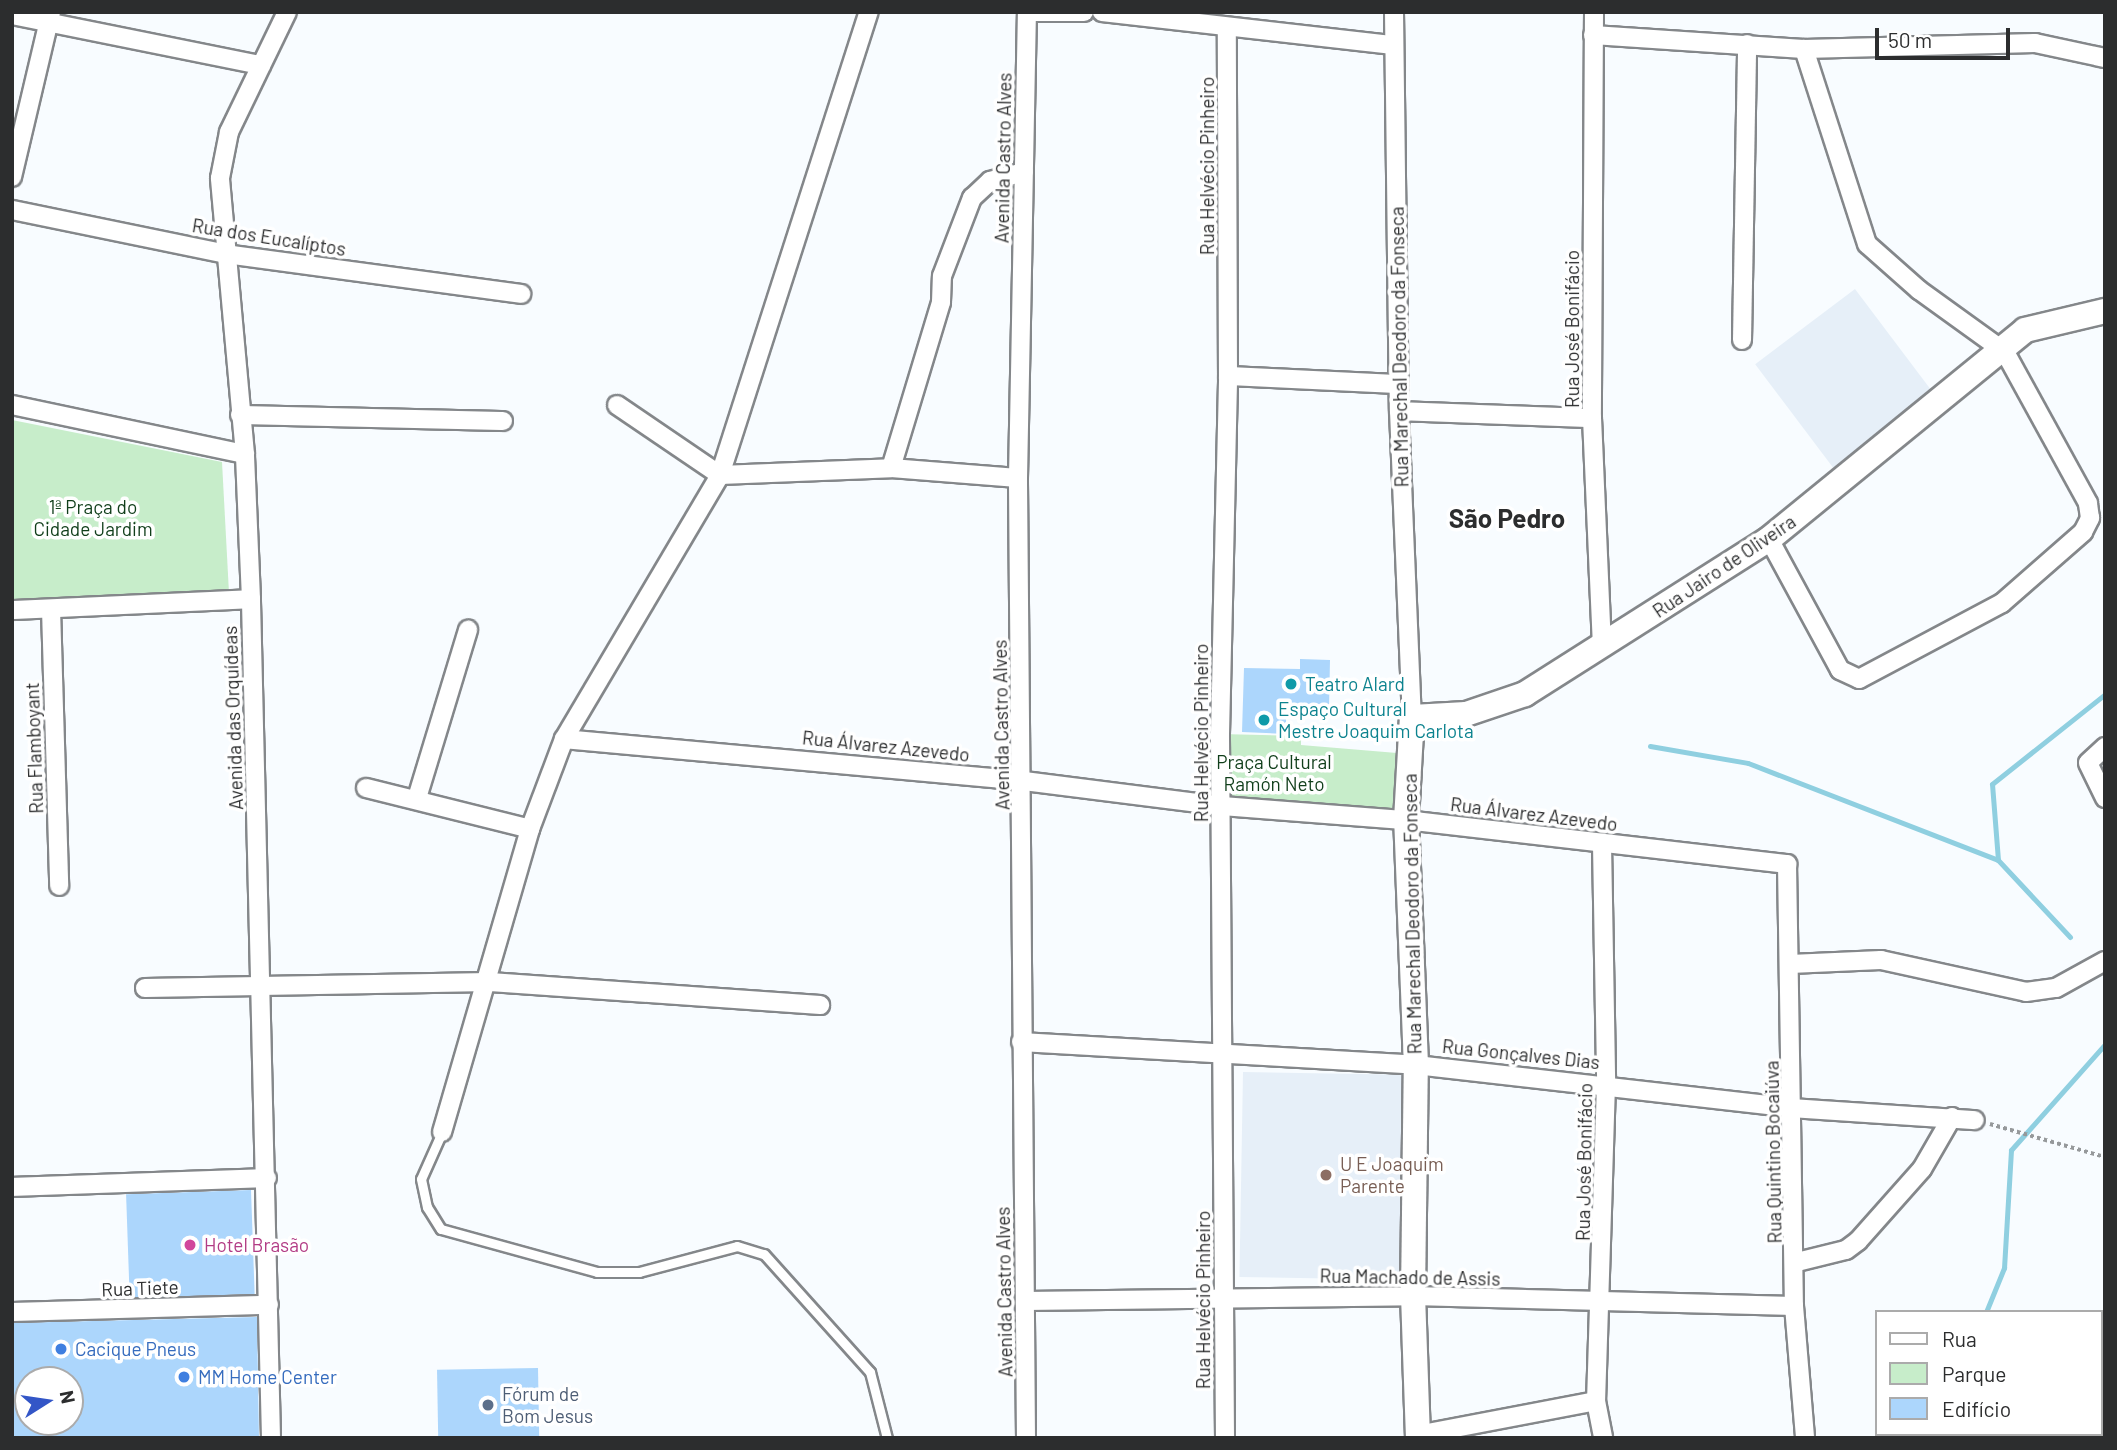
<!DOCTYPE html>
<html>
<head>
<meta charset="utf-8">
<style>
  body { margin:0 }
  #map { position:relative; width:2117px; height:1450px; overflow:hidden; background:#f8fcff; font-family:Barlow,sans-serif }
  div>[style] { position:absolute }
  .built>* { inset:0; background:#e6eff8; transform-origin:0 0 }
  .green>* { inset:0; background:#c7edca }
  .stream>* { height:5px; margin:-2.5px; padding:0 2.5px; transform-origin:2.5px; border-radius:2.5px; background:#8fcfe0 }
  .building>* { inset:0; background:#acd6fc; transform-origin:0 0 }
  .path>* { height:3.5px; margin-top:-1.75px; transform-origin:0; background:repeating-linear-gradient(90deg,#96999b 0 3.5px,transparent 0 7px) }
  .roads { filter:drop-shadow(2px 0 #84878a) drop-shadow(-2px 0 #84878a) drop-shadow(0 2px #84878a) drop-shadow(0 -2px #84878a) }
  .lane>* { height:9px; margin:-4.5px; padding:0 4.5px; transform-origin:4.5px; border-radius:4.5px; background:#fff }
  .street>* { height:18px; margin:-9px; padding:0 9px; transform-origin:9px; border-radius:9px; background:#fff }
  .secondary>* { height:24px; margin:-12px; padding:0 12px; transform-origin:12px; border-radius:12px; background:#fff }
  .dots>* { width:19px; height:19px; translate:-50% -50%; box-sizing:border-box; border:4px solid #fff; border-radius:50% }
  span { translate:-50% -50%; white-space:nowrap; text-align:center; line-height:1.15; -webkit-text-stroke:7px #fff; paint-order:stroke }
  .street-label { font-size:19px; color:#2c2d2e }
  .park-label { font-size:19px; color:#103e1a }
  .culture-label { font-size:19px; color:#0d838f }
  .left { translate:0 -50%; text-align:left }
  .education-label { font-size:19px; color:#785e54 }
  .hotel-label { font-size:19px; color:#b23c85 }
  .shop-label { font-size:19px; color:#366cbe }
  .service-label { font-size:19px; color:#4e5e75 }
  .district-label { font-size:26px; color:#2c2d2e; font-weight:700 }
  .frame { position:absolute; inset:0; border:14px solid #2c2d2e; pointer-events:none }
  .legend { position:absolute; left:1875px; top:1310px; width:228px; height:126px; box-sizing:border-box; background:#fff; border:2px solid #ababab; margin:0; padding:9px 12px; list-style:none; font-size:21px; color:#2c2d2e }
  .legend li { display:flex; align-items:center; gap:14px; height:35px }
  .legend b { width:35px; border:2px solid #ababab }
  .north { position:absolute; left:14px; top:1366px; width:70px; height:70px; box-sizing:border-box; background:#fff; border:2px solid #ababab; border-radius:50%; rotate:78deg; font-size:19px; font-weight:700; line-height:28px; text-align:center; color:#2c2d2e }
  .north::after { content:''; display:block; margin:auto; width:24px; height:32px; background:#3356c7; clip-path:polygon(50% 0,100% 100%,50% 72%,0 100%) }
  .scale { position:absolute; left:1875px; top:28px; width:135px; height:32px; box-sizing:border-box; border:4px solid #2c2d2e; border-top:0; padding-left:9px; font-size:21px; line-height:24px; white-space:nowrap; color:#2c2d2e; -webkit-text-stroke:5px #fff; paint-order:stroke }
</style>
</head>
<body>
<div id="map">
  <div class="built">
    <i style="left:1855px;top:289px;width:133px;height:125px;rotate:53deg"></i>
    <i style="left:1243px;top:1072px;width:161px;height:205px;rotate:1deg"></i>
  </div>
  <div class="green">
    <i style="clip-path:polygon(12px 420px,222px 462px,229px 593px,12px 600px)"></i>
    <i style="clip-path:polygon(1220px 734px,1301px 736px,1301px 745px,1409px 754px,1406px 820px,1222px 806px)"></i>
  </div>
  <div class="stream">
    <i style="left:1650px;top:746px;width:99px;rotate:9.8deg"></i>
    <i style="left:1748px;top:763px;width:268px;rotate:21.2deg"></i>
    <i style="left:2070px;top:937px;width:105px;rotate:-133.1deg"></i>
    <i style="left:1998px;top:860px;width:76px;rotate:-94.5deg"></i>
    <i style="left:1992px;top:784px;width:144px;rotate:-38.5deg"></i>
    <i style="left:1986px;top:1312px;width:48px;rotate:-67.8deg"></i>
    <i style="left:2004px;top:1268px;width:118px;rotate:-86.6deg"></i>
    <i style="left:2011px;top:1150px;width:142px;rotate:-48.4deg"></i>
    <i style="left:1951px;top:1434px;width:4px;rotate:90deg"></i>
  </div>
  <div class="building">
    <i style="clip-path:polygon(1300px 659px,1330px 660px,1329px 710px,1286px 709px,1286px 734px,1242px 732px,1244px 668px,1300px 669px)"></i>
    <i style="left:251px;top:1190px;width:104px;height:125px;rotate:88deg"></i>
    <i style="clip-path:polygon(evenodd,257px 1317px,259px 1438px,14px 1438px,12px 1323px,257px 1317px,28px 1380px,70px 1380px,70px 1422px,28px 1422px,28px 1380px)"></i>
    <i style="left:538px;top:1368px;width:70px;height:101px;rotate:89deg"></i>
  </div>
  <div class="path">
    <i style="left:1990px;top:1124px;width:120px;rotate:16deg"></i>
  </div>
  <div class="roads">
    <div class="lane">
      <i style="left:442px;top:1132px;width:51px;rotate:114.1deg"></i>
      <i style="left:421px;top:1179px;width:29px;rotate:78deg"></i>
      <i style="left:427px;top:1207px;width:26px;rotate:58deg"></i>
      <i style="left:441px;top:1229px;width:162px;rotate:15.4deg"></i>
      <i style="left:597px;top:1272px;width:42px"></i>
      <i style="left:639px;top:1272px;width:101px;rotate:-14.9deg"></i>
      <i style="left:737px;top:1246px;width:28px;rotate:17deg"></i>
      <i style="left:764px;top:1254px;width:159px;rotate:48.1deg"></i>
      <i style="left:870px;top:1372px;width:68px;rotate:75.6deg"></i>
    </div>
    <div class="street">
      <i style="left:1030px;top:12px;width:54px"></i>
      <i style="left:1102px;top:12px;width:293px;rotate:6.5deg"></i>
      <i style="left:1394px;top:12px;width:399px;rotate:89.3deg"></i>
      <i style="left:1399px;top:411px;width:306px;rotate:87.6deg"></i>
      <i style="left:1594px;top:12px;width:406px;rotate:90.3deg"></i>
      <i style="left:1592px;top:418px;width:227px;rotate:87.5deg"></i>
      <i style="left:12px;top:15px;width:254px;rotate:11.4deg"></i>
      <i style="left:1593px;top:35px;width:211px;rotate:3.8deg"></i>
      <i style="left:1804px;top:49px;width:231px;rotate:-1.5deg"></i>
      <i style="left:2035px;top:43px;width:72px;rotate:12.1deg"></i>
      <i style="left:12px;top:177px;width:170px;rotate:-76.7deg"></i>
      <i style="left:12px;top:210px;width:218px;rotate:11.6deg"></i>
      <i style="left:226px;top:254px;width:298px;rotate:7.7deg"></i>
      <i style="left:1742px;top:340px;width:296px;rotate:-89deg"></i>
      <i style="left:1228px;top:376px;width:170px;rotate:2.7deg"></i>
      <i style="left:12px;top:405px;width:238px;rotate:11.9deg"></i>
      <i style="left:617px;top:405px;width:125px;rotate:34.2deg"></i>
      <i style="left:720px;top:475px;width:171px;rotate:-2.3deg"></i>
      <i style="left:891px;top:468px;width:127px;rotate:4.5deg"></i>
      <i style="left:1399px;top:411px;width:193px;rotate:2.1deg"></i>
      <i style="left:240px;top:415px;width:263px;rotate:1.3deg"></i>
      <i style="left:891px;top:468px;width:173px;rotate:-73.2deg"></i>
      <i style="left:941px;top:302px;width:26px;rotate:-88deg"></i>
      <i style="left:942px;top:276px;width:84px;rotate:-69deg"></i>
      <i style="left:972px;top:198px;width:25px;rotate:-43deg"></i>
      <i style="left:990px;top:181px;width:35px;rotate:-15deg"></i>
      <i style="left:1769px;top:539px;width:149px;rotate:61.5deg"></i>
      <i style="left:1840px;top:670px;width:21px;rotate:25deg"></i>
      <i style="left:1859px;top:679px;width:162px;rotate:-28deg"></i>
      <i style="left:2002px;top:603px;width:108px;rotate:-41.2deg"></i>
      <i style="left:2083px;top:532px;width:16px;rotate:-63deg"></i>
      <i style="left:2090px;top:518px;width:15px;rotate:-98deg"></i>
      <i style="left:2088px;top:503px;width:172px;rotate:-118.8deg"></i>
      <i style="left:2005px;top:352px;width:106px;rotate:-144.2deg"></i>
      <i style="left:1919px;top:290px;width:69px;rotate:-138.5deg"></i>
      <i style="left:1867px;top:244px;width:205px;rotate:-107.9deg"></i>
      <i style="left:51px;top:609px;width:277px;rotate:88.3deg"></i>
      <i style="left:12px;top:610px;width:239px;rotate:-2.6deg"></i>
      <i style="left:564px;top:739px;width:462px;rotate:5.2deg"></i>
      <i style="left:1024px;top:781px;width:200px;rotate:7.2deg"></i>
      <i style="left:1222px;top:806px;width:185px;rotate:4.4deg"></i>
      <i style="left:1406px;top:820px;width:384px;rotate:6.6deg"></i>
      <i style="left:1787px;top:864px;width:442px;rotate:89.1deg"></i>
      <i style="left:1794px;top:1306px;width:132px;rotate:85.2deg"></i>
      <i style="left:2105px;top:747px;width:23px;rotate:137deg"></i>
      <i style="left:2088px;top:763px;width:39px;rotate:64deg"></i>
      <i style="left:366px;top:788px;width:169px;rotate:14deg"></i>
      <i style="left:417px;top:798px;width:176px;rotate:-73.1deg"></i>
      <i style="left:1602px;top:844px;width:240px;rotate:89deg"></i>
      <i style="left:1606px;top:1084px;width:317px;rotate:91.8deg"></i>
      <i style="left:1596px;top:1401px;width:38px;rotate:79deg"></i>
      <i style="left:1790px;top:964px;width:91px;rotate:-2.5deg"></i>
      <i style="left:1881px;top:960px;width:148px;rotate:12.4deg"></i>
      <i style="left:2026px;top:992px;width:30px;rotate:-8deg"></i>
      <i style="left:2056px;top:988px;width:56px;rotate:-28.9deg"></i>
      <i style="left:145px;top:988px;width:345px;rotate:-1deg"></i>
      <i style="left:490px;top:982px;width:331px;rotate:4deg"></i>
      <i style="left:1021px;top:1042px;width:396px;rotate:3.3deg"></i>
      <i style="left:1416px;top:1065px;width:378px;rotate:6.5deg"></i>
      <i style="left:1792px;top:1108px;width:183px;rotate:3.8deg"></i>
      <i style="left:442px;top:1132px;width:316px;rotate:-73.8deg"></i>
      <i style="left:530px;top:829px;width:96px;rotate:-69.3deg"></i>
      <i style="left:564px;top:739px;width:307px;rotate:-59.4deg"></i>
      <i style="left:720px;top:475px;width:486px;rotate:-72.2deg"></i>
      <i style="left:12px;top:1187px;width:255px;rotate:-2deg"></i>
      <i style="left:1797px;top:1262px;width:50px;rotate:-13.8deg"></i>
      <i style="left:1846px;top:1250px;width:15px;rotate:-37deg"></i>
      <i style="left:1858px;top:1241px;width:96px;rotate:-48.4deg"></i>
      <i style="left:1922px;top:1169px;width:60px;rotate:-60deg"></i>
      <i style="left:1025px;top:1301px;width:388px;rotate:-0.7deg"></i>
      <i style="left:1413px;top:1296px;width:381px;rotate:1.5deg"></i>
      <i style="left:12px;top:1312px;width:257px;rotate:-1.6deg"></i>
      <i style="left:1418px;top:1435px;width:181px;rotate:-10.8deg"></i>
      <i style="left:271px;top:1438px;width:839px;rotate:-91.37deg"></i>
      <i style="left:251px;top:599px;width:145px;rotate:-92.4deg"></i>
      <i style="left:245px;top:454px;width:277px;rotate:-95.2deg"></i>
      <i style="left:220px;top:178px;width:47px;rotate:-78.9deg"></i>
      <i style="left:229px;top:132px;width:133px;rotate:-64.2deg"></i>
      <i style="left:1026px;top:1438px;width:960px;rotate:-90.48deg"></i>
      <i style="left:1018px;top:478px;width:466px;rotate:-88.9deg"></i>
      <i style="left:1225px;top:1438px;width:704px;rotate:-90.41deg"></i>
      <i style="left:1220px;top:734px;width:358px;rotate:-88.7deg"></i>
      <i style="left:1228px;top:376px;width:348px;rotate:-90.2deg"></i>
    </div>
    <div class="secondary">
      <i style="left:1418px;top:1438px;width:142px;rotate:-92deg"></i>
      <i style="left:1413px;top:1296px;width:231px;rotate:-89.3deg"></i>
      <i style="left:1416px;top:1065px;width:245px;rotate:-92.3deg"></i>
      <i style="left:1406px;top:820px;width:103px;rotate:-86.7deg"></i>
      <i style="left:1412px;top:717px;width:54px;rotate:-3.2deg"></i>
      <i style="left:1466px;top:714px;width:62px;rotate:-18.7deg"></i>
      <i style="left:1525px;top:694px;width:289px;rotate:-32.4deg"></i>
      <i style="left:1769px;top:539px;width:330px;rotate:-39.2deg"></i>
      <i style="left:2025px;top:330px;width:82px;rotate:-13.4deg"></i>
    </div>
  </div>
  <div class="dots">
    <i style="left:1291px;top:684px;background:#0f9aa8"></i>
    <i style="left:1264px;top:720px;background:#0f9aa8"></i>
    <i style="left:1326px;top:1175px;background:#8d6e63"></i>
    <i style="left:190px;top:1245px;background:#d1479c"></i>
    <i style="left:61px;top:1349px;background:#3f7fe0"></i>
    <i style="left:184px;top:1377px;background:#3f7fe0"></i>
    <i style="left:488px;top:1405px;background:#5c6f8a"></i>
  </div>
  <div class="street-label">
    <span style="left:1003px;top:158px;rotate:-89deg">Avenida Castro Alves</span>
    <span style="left:1207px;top:166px;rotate:-90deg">Rua Helvécio Pinheiro</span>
    <span style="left:269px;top:237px;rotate:9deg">Rua dos Eucalíptos</span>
    <span style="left:1572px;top:329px;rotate:-90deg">Rua José Bonifácio</span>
    <span style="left:1399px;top:347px;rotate:-91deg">Rua Marechal Deodoro da Fonseca</span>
    <span style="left:1724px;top:566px;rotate:-34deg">Rua Jairo de Oliveira</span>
    <span style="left:233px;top:718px;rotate:-92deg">Avenida das Orquídeas</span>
    <span style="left:1001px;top:725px;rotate:-91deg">Avenida Castro Alves</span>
    <span style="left:1201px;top:733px;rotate:-90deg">Rua Helvécio Pinheiro</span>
    <span style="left:886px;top:746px;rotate:6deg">Rua Álvarez Azevedo</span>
    <span style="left:34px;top:748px;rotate:-92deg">Rua Flamboyant</span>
    <span style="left:1534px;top:814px;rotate:7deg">Rua Álvarez Azevedo</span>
    <span style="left:1412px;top:914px;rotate:-91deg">Rua Marechal Deodoro da Fonseca</span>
    <span style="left:1521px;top:1054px;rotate:6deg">Rua Gonçalves Dias</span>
    <span style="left:1773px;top:1152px;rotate:-91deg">Rua Quintino Bocaiúva</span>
    <span style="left:1584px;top:1162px;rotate:-89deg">Rua José Bonifácio</span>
    <span style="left:1410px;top:1277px;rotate:1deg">Rua Machado de Assis</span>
    <span style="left:140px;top:1288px;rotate:-2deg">Rua Tiete</span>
    <span style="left:1004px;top:1292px;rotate:-91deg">Avenida Castro Alves</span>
    <span style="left:1203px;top:1300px;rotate:-90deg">Rua Helvécio Pinheiro</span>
  </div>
  <div class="park-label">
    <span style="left:93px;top:518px">1ª Praça do<br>Cidade Jardim</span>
    <span style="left:1274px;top:773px">Praça Cultural<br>Ramón Neto</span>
  </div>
  <div class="culture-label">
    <span class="left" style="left:1305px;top:684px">Teatro Alard</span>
    <span class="left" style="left:1278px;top:720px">Espaço Cultural<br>Mestre Joaquim Carlota</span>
  </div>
  <div class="education-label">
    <span class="left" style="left:1340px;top:1175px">U E Joaquim<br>Parente</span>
  </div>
  <div class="hotel-label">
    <span class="left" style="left:204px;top:1245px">Hotel Brasão</span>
  </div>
  <div class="shop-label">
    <span class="left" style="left:75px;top:1349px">Cacique Pneus</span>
    <span class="left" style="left:198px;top:1377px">MM Home Center</span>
  </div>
  <div class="service-label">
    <span class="left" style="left:502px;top:1405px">Fórum de<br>Bom Jesus</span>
  </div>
  <div class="district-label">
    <span style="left:1507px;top:518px">São Pedro</span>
  </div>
  <div class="frame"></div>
  <ul class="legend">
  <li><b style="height:9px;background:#fff"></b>Rua</li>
  <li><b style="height:19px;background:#c7edca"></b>Parque</li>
  <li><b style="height:19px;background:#acd6fc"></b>Edifício</li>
  </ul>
  <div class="north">N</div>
  <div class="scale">50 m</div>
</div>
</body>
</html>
